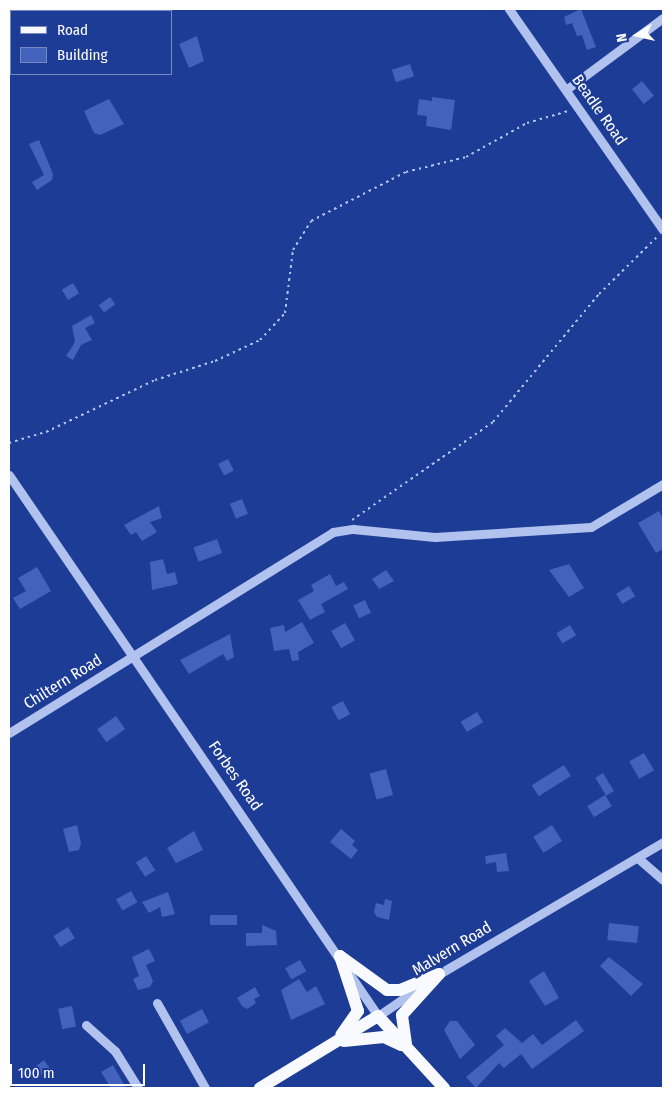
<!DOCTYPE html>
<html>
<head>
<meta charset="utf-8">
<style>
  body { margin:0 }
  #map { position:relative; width:672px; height:1097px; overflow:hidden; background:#1d3c96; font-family:"Fira Sans Condensed",sans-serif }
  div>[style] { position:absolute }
  .building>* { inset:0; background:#4262bc; transform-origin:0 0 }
  .path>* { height:2px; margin-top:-1px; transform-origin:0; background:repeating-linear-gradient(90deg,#b1c2ef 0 2.5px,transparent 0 6.5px) }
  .minor>* { height:9px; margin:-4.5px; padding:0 4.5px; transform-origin:4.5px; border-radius:4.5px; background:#b1c2ef }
  .major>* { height:12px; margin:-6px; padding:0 6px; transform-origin:6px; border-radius:6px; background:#f9faff }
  span { translate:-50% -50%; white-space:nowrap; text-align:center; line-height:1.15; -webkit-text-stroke:5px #1d3c96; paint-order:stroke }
  .street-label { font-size:16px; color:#fff }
  .frame { position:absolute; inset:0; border:10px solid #fff; pointer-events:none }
  .legend { position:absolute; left:10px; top:10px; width:162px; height:65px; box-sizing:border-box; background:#1d3c96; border:1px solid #778ac0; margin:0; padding:6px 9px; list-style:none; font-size:15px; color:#fff }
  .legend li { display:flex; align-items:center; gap:10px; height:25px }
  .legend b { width:25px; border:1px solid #778ac0 }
  .north { position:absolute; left:612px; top:10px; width:50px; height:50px; -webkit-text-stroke:4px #1d3c96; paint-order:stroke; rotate:260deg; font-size:14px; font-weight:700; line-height:20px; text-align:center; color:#fff }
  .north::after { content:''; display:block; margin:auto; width:18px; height:22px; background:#fff; clip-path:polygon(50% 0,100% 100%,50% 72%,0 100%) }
  .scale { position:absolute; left:10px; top:1064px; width:135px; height:22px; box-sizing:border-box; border:2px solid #fff; border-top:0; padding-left:6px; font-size:15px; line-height:18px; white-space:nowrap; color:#fff; -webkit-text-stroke:4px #1d3c96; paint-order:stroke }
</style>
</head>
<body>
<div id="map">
  <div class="building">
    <i style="clip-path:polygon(581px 9px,596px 47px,587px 50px,582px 35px,577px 36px,572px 23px,566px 25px,564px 17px)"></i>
    <i style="clip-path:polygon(197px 36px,204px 61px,189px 68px,179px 44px)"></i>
    <i style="left:410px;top:64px;width:13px;height:19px;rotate:72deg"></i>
    <i style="left:642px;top:81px;width:19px;height:13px;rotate:51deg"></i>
    <i style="clip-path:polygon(432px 97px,455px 100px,451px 130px,426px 126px,427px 116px,417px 115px,419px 99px,432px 101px)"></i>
    <i style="clip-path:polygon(109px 99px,124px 124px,100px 135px,94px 133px,84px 111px)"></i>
    <i style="clip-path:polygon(39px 140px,53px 174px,52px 180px,37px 190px,32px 182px,44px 175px,29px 144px)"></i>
    <i style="left:73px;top:283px;width:12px;height:13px;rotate:59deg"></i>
    <i style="left:110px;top:297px;width:9px;height:14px;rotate:54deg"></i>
    <i style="clip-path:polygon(91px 315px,95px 323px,85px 328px,92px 340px,81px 345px,73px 360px,66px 356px,75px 342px,72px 326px)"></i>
    <i style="left:228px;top:459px;width:13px;height:11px;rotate:63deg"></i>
    <i style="left:242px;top:499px;width:16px;height:13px;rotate:68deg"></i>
    <i style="clip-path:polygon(159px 506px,162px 518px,150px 522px,157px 532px,142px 541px,136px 532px,131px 535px,124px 525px)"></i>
    <i style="clip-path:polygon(659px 511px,663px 519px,663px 549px,656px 553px,638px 523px)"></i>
    <i style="left:217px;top:539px;width:15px;height:25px;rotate:70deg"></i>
    <i style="clip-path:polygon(163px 559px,167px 574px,175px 572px,178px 584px,152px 590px,150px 562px)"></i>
    <i style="clip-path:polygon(569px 564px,584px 588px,569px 597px,549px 570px)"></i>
    <i style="clip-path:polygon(37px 567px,51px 591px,20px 609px,13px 598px,26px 591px,18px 578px)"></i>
    <i style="clip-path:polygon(386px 570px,394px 581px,379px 589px,372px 579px)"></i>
    <i style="clip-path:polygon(330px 574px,336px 586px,344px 582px,348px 589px,321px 604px,325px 612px,310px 620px,298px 600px,314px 591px,311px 585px)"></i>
    <i style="left:629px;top:586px;width:12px;height:15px;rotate:59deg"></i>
    <i style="left:365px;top:600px;width:14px;height:13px;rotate:65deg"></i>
    <i style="clip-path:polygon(302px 622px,314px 643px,298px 652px,299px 660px,292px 661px,289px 649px,274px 651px,270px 628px,284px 625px,285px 632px)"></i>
    <i style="left:345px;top:623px;width:20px;height:16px;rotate:60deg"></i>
    <i style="left:570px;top:625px;width:12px;height:16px;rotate:59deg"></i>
    <i style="clip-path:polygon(230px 634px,234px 657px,227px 661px,223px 654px,189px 674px,180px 660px)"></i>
    <i style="left:343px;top:701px;width:15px;height:13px;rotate:62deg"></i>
    <i style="left:477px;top:712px;width:12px;height:19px;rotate:59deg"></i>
    <i style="left:116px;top:716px;width:16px;height:23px;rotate:55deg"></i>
    <i style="left:644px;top:753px;width:20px;height:17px;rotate:60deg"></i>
    <i style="left:564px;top:765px;width:13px;height:38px;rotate:58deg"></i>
    <i style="left:386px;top:769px;width:27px;height:17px;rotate:75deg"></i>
    <i style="left:603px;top:773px;width:21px;height:9px;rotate:59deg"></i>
    <i style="left:605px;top:795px;width:13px;height:21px;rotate:58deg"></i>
    <i style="clip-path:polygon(77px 825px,81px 843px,79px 850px,69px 852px,63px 829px)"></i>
    <i style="left:552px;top:825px;width:19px;height:22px;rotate:58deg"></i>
    <i style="clip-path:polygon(341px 829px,355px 841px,352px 845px,358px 850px,351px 859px,330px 842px)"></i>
    <i style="clip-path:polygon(194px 831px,203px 850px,176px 863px,167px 848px)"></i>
    <i style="clip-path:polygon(506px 853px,509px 871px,497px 872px,496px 862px,486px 864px,485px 856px)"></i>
    <i style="left:146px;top:856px;width:17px;height:12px;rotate:57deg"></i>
    <i style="left:131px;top:891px;width:13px;height:17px;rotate:61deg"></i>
    <i style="clip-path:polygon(168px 892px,175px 914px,162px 917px,160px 907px,149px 913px,142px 902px)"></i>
    <i style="clip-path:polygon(385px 899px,392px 901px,389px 920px,377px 917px,374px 912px,376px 903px,384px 905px)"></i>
    <i style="left:210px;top:915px;width:27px;height:10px"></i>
    <i style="left:609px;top:923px;width:30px;height:17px;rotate:6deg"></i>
    <i style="clip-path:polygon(262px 925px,276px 931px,277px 945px,246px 946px,246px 933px,262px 933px)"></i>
    <i style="left:68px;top:927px;width:13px;height:17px;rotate:58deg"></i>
    <i style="clip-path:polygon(149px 949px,155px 961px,146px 965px,153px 981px,150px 987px,138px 990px,133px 979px,139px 976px,132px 957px)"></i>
    <i style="clip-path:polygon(609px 957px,643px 984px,631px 996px,600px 966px)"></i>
    <i style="left:300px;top:960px;width:13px;height:17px;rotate:61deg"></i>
    <i style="clip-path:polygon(544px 971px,559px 998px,545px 1006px,529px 981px)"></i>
    <i style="clip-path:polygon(299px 979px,307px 992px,316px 986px,325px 1004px,291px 1020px,281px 990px)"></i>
    <i style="clip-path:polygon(255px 987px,260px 996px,254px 999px,256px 1003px,247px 1009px,242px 1006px,237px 998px)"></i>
    <i style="left:72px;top:1006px;width:21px;height:14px;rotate:79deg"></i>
    <i style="left:202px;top:1009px;width:15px;height:25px;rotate:62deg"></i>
    <i style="clip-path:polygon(576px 1020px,584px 1031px,532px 1069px,521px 1054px,504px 1068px,499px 1063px,476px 1088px,466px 1077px,504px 1045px,496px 1036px,505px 1028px,522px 1043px,533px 1034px,542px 1045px)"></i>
    <i style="clip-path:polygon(450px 1021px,457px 1021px,475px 1045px,460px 1059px,444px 1030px)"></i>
    <i style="clip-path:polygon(44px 1060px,50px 1069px,33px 1080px,28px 1072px)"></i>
    <i style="clip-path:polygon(113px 1065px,126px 1088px,111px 1088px,101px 1072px)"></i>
  </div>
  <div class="path">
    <i style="left:9px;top:443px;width:39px;rotate:-17deg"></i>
    <i style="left:46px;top:432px;width:121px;rotate:-25.5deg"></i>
    <i style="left:155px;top:380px;width:63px;rotate:-17.6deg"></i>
    <i style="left:215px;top:361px;width:50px;rotate:-25deg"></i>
    <i style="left:260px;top:340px;width:37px;rotate:-47deg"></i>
    <i style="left:285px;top:313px;width:64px;rotate:-82.8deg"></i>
    <i style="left:293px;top:250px;width:34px;rotate:-58deg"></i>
    <i style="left:311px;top:221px;width:107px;rotate:-27.3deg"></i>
    <i style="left:406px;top:172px;width:62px;rotate:-14deg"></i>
    <i style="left:466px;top:157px;width:70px;rotate:-29.1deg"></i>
    <i style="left:527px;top:123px;width:43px;rotate:-16.3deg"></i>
    <i style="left:352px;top:520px;width:172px;rotate:-34.8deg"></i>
    <i style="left:493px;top:422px;width:166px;rotate:-50.4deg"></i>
    <i style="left:599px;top:294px;width:83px;rotate:-44.5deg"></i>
  </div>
  <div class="minor">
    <i style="left:509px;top:9px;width:269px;rotate:55.1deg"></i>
    <i style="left:567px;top:89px;width:119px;rotate:-36.5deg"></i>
    <i style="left:9px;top:475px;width:655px;rotate:55.7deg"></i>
    <i style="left:378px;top:1016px;width:74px;rotate:-34.5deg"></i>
    <i style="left:439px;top:974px;width:260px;rotate:-30.5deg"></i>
    <i style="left:9px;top:733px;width:381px;rotate:-31.8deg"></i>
    <i style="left:333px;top:532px;width:20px;rotate:-9deg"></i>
    <i style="left:353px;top:529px;width:82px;rotate:5.6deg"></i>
    <i style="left:435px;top:537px;width:156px;rotate:-3.7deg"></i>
    <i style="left:591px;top:527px;width:84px;rotate:-30.8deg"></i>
    <i style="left:639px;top:859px;width:32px;rotate:41deg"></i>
    <i style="left:157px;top:1003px;width:98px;rotate:60.5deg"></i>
    <i style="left:86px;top:1025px;width:39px;rotate:42deg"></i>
    <i style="left:115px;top:1051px;width:44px;rotate:58.1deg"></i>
  </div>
  <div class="major">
    <i style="left:340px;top:956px;width:58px;rotate:35.9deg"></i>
    <i style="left:387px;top:990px;width:13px"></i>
    <i style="left:400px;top:990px;width:42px;rotate:-22.3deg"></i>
    <i style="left:340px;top:956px;width:58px;rotate:71.9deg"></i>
    <i style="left:358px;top:1011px;width:29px;rotate:125deg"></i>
    <i style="left:344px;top:1041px;width:40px;rotate:-5.7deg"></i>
    <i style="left:384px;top:1037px;width:19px;rotate:25deg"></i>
    <i style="left:406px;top:1044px;width:29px;rotate:-98deg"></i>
    <i style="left:402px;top:1015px;width:55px;rotate:-47.9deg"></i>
    <i style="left:260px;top:1088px;width:138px;rotate:-31.4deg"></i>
    <i style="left:378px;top:1016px;width:98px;rotate:47.5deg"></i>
  </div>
  <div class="street-label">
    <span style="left:599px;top:110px;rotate:55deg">Beadle Road</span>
    <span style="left:63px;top:682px;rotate:-32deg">Chiltern Road</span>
    <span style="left:235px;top:776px;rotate:55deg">Forbes Road</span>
    <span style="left:452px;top:949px;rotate:-31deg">Malvern Road</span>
  </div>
  <div class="frame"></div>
  <ul class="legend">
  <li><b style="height:6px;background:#f9faff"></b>Road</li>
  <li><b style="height:14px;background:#4262bc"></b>Building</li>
  </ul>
  <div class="north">N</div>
  <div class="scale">100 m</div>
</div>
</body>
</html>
